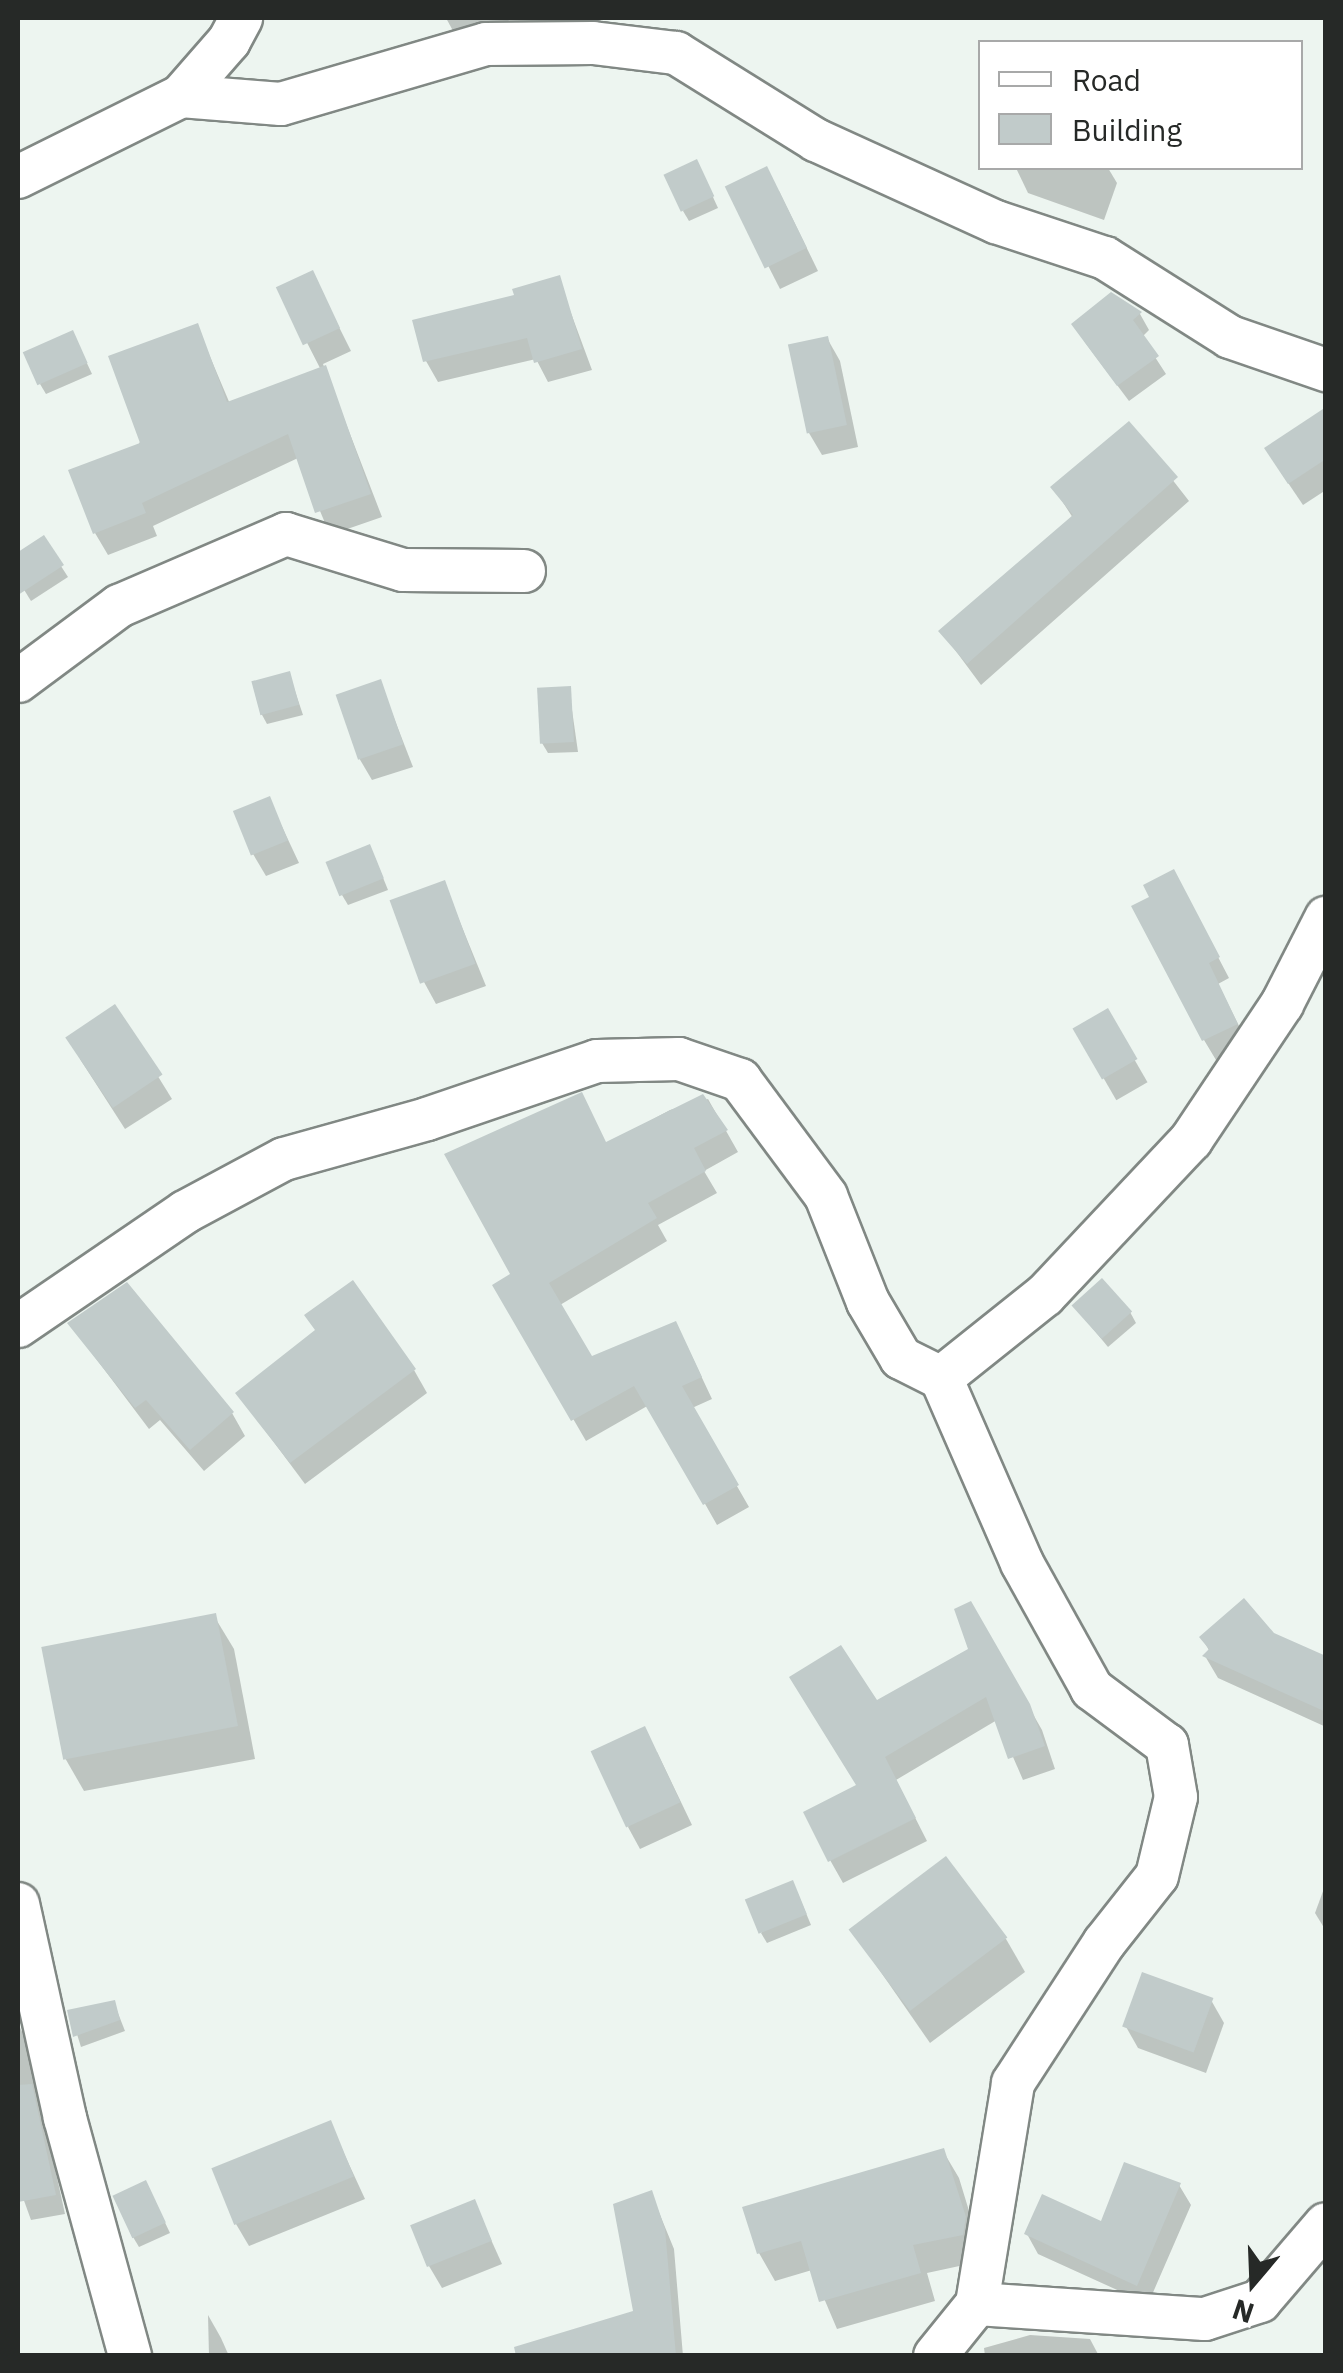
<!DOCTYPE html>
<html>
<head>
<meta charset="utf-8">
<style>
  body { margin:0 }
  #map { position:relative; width:1343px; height:2373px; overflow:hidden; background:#edf5f0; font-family:"IBM Plex Sans",sans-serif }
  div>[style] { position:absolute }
  .shadow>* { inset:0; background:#0003; transform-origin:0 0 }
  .building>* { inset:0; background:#c1cbca; transform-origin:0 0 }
  .roads { filter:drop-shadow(2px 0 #818884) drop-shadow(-2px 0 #818884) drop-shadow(0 2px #818884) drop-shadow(0 -2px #818884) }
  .street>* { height:42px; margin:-21px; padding:0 21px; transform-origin:21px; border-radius:21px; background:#fff }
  span { translate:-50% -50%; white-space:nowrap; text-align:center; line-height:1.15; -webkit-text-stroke:8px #fff; paint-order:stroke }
  .frame { position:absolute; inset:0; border:20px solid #262927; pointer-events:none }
  .legend { position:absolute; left:978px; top:40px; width:325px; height:130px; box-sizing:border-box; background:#fff; border:2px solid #a8a9a9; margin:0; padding:12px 18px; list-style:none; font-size:30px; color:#262927 }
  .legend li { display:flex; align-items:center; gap:20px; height:50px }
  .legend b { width:50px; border:2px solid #a8a9a9 }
  .north { position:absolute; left:1203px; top:2233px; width:100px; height:100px; -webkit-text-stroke:8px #fff; paint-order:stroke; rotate:199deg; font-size:28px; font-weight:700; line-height:40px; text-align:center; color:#262927 }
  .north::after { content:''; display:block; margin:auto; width:35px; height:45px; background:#262927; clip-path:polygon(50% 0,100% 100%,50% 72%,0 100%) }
</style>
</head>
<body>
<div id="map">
  <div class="shadow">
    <i style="clip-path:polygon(508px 18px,513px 38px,458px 40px,446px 18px)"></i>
    <i style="clip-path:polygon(1016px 168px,1108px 168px,1117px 183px,1104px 220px,1028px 193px)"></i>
    <i style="clip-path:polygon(702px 173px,718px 208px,689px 221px,683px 211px)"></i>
    <i style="clip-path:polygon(728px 187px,779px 191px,818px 271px,780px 289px)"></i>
    <i style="clip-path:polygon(312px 273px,351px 351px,323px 364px,382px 517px,330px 535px,298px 458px,153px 526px,157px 536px,108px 555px,95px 533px,197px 326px,230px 404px,321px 370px,279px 288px)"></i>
    <i style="clip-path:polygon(558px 278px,592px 370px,548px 382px,536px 359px,438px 382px,426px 361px,517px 297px)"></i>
    <i style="clip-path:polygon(1111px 295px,1140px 314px,1149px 330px,1142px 337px,1166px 374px,1129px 401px,1084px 341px)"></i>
    <i style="clip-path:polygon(827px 338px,840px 361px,858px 447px,822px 455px,809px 433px)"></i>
    <i style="clip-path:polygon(78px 344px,92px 374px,46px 394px,40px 384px)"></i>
    <i style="clip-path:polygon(1326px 410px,1326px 490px,1303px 505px,1280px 471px)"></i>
    <i style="clip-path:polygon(1129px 424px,1189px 501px,981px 685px,941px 631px,1073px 518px,1053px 487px)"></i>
    <i style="clip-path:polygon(43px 538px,68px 577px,31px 601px,18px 580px,18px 554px)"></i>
    <i style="clip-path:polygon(289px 673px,303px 715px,267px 724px,261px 713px)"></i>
    <i style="clip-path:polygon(380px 682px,413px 767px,372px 780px,359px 758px)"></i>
    <i style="clip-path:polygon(569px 689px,578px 752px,548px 753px,542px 743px)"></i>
    <i style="clip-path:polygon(269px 799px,299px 863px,266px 876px,253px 854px)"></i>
    <i style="clip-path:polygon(375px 858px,388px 890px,348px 905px,342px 895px)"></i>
    <i style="clip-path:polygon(444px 883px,486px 986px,436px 1004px,424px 982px)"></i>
    <i style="clip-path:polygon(1184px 892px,1229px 978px,1218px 984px,1248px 1044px,1216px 1060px,1204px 1040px)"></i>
    <i style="clip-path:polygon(115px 1007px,172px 1099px,125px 1129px,80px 1059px)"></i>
    <i style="left:1107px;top:1012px;width:81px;height:36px;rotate:60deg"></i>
    <i style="clip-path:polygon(708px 1099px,738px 1152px,704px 1171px,717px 1193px,658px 1225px,667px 1241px,560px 1305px,591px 1359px,687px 1346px,712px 1399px,692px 1408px,749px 1507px,717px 1525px,649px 1405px,586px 1441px,496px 1286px,514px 1275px,607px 1144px,670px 1110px)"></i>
    <i style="clip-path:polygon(1074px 1306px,1130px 1312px,1136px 1323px,1108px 1347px)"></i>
    <i style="clip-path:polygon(70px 1324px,232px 1413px,245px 1436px,204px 1471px,160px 1420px,149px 1429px)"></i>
    <i style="clip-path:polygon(414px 1370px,427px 1393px,305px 1484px,238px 1394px)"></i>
    <i style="clip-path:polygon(970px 1604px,1042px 1730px,1055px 1769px,1023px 1780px,997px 1720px,896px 1780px,927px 1841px,843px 1883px,830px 1860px,858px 1786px,876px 1703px,971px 1650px)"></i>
    <i style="clip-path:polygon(214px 1616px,234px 1649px,255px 1759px,84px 1791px,65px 1758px)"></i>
    <i style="clip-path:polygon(1273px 1635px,1326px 1659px,1326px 1727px,1218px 1678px,1205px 1656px,1210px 1652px,1202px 1638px)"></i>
    <i style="clip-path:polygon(657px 1752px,692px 1825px,640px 1849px,628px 1827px)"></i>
    <i style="clip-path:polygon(1326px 1883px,1326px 1931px,1315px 1913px)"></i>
    <i style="clip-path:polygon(798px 1894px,811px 1925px,767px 1943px,761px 1933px)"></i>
    <i style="clip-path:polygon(851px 1929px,1006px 1939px,1025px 1972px,930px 2043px)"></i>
    <i style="clip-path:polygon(1211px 2000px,1224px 2023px,1206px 2073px,1138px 2048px,1125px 2025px)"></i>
    <i style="clip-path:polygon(114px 2003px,125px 2031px,81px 2047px,70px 2012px)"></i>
    <i style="clip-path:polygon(18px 2024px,27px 2041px,65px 2214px,31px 2220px,18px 2184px)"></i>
    <i style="clip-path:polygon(330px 2123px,365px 2199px,249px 2246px,236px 2224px)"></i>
    <i style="clip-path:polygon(943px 2151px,959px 2178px,980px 2247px,978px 2262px,927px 2273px,935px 2301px,837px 2329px,812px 2270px,775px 2281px,759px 2253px)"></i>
    <i style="clip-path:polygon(1179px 2185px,1191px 2205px,1148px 2304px,1038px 2254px,1027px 2234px,1102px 2224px)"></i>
    <i style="clip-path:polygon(151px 2193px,170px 2233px,139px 2247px,133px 2237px)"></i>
    <i style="clip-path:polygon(651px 2193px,674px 2249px,683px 2356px,534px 2356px,636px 2312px)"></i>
    <i style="clip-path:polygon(474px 2202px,502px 2264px,442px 2288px,429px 2266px)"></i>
    <i style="clip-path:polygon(208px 2315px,221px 2338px,229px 2356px,209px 2356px)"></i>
    <i style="clip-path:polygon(1030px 2335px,1090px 2339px,1099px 2356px,985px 2356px,984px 2348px)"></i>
  </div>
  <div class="building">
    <i style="left:697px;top:159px;width:41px;height:37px;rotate:65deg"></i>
    <i style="left:767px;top:166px;width:91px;height:47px;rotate:64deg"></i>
    <i style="left:313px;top:270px;width:64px;height:41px;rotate:65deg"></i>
    <i style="clip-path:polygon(560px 275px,582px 349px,534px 363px,527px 338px,423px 362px,412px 320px,514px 295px,512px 289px)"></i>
    <i style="clip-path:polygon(1111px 292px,1142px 312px,1133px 320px,1159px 356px,1117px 386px,1071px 324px)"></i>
    <i style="clip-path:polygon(198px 323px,227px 402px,326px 365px,371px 494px,315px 513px,288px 434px,142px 503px,146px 513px,93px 534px,68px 470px,140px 443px,108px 356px)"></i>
    <i style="left:73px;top:330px;width:36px;height:55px;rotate:66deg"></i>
    <i style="left:828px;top:336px;width:91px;height:41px;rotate:78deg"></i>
    <i style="clip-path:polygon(1326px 407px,1326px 459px,1288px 484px,1264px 448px)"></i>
    <i style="clip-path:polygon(1129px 421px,1178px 477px,967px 664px,938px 631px,1073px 515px,1050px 487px)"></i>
    <i style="clip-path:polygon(44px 535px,64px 565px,18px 595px,18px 552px)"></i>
    <i style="left:290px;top:671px;width:35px;height:40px;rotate:75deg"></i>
    <i style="left:381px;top:679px;width:69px;height:48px;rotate:71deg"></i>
    <i style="left:571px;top:686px;width:56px;height:34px;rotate:87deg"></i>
    <i style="left:270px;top:796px;width:48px;height:40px;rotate:68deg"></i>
    <i style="left:370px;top:844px;width:37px;height:48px;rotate:68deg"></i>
    <i style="clip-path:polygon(1174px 869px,1220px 957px,1209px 963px,1238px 1024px,1202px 1041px,1131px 906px,1149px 897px,1143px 885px)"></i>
    <i style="left:445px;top:880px;width:89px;height:59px;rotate:70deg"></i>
    <i style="left:115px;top:1004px;width:85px;height:60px;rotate:56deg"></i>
    <i style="left:1108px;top:1008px;width:59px;height:41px;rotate:60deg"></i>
    <i style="clip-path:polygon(582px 1092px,606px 1142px,703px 1094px,728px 1130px,694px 1148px,706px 1171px,648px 1203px,657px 1218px,549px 1283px,592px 1356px,676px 1321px,702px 1377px,682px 1386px,739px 1485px,703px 1505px,634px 1386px,571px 1421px,492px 1285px,510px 1274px,444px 1154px)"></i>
    <i style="left:1102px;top:1278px;width:45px;height:41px;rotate:48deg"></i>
    <i style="clip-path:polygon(353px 1280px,416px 1369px,290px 1463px,235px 1393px,315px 1330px,304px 1315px)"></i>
    <i style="clip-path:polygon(127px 1282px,234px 1412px,190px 1450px,146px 1400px,135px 1408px,67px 1323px)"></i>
    <i style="clip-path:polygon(1244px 1598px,1274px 1633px,1326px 1656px,1326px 1712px,1202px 1656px,1209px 1649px,1199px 1637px)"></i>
    <i style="clip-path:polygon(971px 1601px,1030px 1704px,1045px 1746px,1008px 1759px,986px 1697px,885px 1757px,916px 1818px,828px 1862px,803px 1812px,856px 1785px,789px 1677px,841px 1645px,877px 1700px,968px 1649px,954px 1609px)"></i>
    <i style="left:216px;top:1613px;width:115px;height:178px;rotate:79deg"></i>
    <i style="left:645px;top:1726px;width:84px;height:60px;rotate:65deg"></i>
    <i style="left:946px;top:1856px;width:102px;height:122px;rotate:53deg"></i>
    <i style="left:793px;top:1880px;width:37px;height:52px;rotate:68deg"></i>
    <i style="left:1142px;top:1972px;width:76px;height:58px;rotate:20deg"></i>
    <i style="clip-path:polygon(115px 2000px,120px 2020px,73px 2037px,67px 2010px)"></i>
    <i style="clip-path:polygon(32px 2084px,56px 2195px,18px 2202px,18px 2085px)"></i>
    <i style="left:331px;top:2120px;width:61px;height:129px;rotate:68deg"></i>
    <i style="clip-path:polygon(944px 2148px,966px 2217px,963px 2235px,913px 2245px,921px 2273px,819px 2302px,801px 2241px,757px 2254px,742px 2207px)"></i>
    <i style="clip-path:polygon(1124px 2162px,1181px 2183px,1137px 2286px,1024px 2234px,1042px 2194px,1101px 2221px)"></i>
    <i style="left:146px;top:2180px;width:47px;height:37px;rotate:65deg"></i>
    <i style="clip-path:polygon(652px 2190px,665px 2229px,676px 2356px,516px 2356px,514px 2347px,633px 2311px,613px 2204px)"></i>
    <i style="left:475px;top:2199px;width:45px;height:70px;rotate:68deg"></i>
  </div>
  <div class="roads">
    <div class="street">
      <i style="left:181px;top:96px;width:73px;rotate:-48.9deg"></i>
      <i style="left:229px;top:41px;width:26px;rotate:-62deg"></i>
      <i style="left:18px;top:177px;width:182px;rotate:-26.4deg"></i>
      <i style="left:181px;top:96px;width:100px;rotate:4.6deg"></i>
      <i style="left:281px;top:104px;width:214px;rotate:-16.3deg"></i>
      <i style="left:486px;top:44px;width:107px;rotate:-0.5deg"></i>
      <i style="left:593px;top:43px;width:84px;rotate:6.9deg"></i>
      <i style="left:676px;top:53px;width:165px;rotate:31.9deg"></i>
      <i style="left:816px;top:140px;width:198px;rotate:24.5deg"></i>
      <i style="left:996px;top:222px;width:115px;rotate:18.3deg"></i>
      <i style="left:1105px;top:258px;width:148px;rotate:32.3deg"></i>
      <i style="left:1230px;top:337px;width:102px;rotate:19deg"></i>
      <i style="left:18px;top:681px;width:126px;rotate:-36.6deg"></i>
      <i style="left:119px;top:606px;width:182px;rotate:-23.3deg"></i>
      <i style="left:286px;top:534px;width:122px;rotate:17.1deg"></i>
      <i style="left:403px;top:570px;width:121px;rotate:0.5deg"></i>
      <i style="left:18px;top:1326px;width:202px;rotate:-34.3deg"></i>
      <i style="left:185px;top:1212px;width:112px;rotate:-28.2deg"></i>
      <i style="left:284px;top:1159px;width:148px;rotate:-15.6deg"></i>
      <i style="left:427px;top:1119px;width:180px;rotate:-18.8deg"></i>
      <i style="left:597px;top:1061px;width:82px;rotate:-1.4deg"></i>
      <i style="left:679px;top:1059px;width:65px;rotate:19deg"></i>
      <i style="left:740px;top:1080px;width:144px;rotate:53.4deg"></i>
      <i style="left:826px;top:1196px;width:114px;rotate:68.4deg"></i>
      <i style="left:868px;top:1302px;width:65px;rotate:59.5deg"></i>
      <i style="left:901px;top:1358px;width:45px;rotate:26.6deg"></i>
      <i style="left:18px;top:1904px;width:219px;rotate:77.6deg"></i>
      <i style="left:65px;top:2118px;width:247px;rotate:74.7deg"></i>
      <i style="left:977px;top:2304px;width:228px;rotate:3.8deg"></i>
      <i style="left:1205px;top:2319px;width:58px;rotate:-18.1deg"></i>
      <i style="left:1260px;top:2301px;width:101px;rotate:-49.4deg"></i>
      <i style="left:935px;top:2356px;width:67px;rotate:-51.1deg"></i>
      <i style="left:977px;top:2304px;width:224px;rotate:-80.7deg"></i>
      <i style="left:1013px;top:2083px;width:167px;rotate:-57deg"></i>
      <i style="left:1104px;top:1943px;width:85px;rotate:-51.7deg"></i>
      <i style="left:1157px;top:1876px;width:81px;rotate:-76.5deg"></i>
      <i style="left:1176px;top:1797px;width:53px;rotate:-99.8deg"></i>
      <i style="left:1167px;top:1745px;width:94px;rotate:-143.3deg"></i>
      <i style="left:1092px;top:1689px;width:144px;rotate:-119.1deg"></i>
      <i style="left:1022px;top:1563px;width:202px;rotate:-113.6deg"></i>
      <i style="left:941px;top:1378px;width:133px;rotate:-38.6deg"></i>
      <i style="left:1045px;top:1295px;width:213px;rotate:-46.7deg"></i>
      <i style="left:1191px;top:1140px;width:164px;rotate:-56.2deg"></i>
      <i style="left:1282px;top:1004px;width:97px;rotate:-62.9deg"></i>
    </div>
  </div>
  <div class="frame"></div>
  <ul class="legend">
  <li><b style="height:12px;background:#fff"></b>Road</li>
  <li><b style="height:28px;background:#c1cbca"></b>Building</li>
  </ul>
  <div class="north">N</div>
</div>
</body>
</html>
